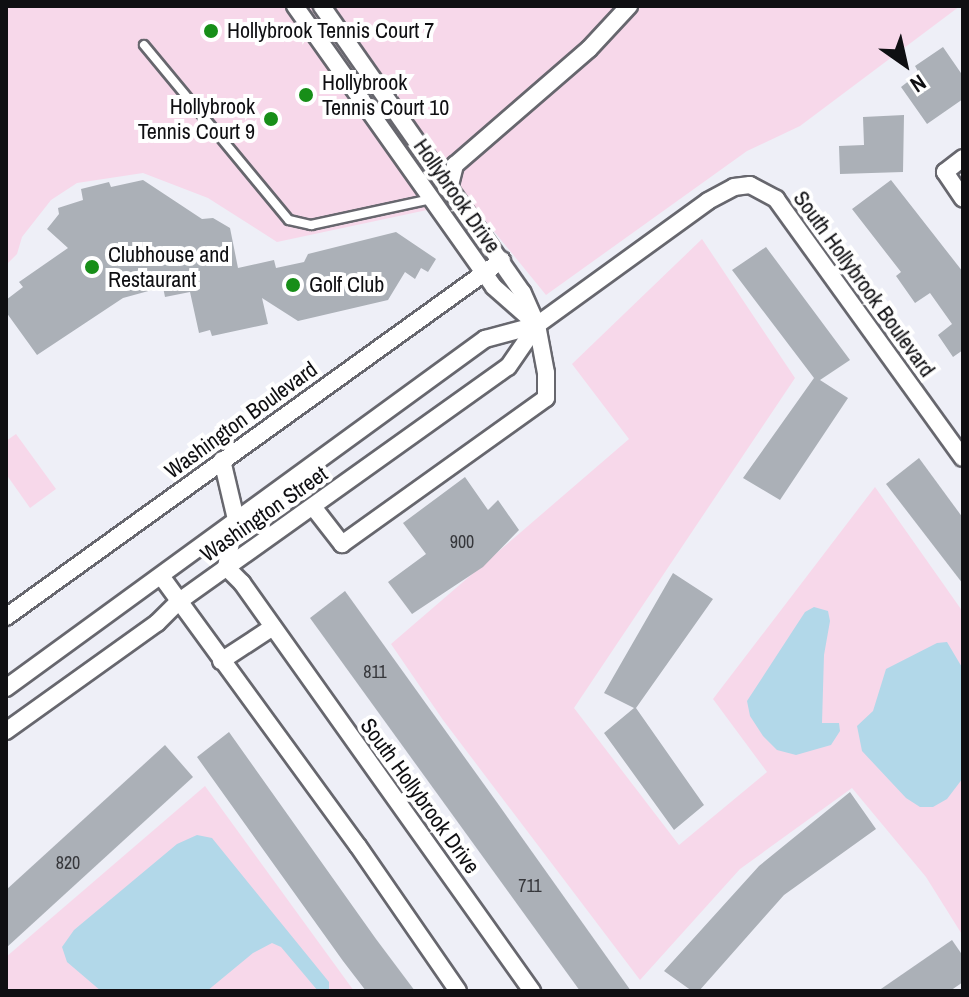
<!DOCTYPE html>
<html>
<head>
<meta charset="utf-8">
<style>
  body { margin:0 }
  #map { position:relative; width:969px; height:997px; overflow:hidden; background:#eeeff7; font-family:"Archivo Narrow",sans-serif }
  div>[style] { position:absolute }
  .green>* { inset:0; background:#f7d8ea }
  .water>* { inset:0; background:#b2d8e9 }
  .building>* { inset:0; background:#abb0b7 }
  .roads { filter:drop-shadow(2px 0 #67676e) drop-shadow(-2px 0 #67676e) drop-shadow(0 2px #67676e) drop-shadow(0 -2px #67676e) }
  .lane>* { height:8px; margin:-4px; padding:0 4px; transform-origin:4px; border-radius:4px; background:#fff }
  .street>* { height:16px; margin:-8px; padding:0 8px; transform-origin:8px; border-radius:8px; background:#fff }
  .dots>* { width:22px; height:22px; translate:-50% -50%; box-sizing:border-box; border:4px solid #fff; border-radius:50% }
  span { translate:-50% -50%; white-space:nowrap; text-align:center; line-height:1.15; -webkit-text-stroke:8px #fff; paint-order:stroke }
  .number-label { font-size:18px; color:#36373b }
  .number-label span { -webkit-text-stroke-width:0 }
  .poi-label { font-size:22px; color:#0f0f12 }
  .left { translate:0 -50%; text-align:left }
  .right { translate:-100% -50%; text-align:right }
  .street-label { font-size:22px; color:#0f0f12 }
  .frame { position:absolute; inset:0; border:8px solid #0f0f12; pointer-events:none }
  .north { position:absolute; left:865px; top:24px; width:80px; height:80px; -webkit-text-stroke:6px #fff; paint-order:stroke; rotate:146deg; font-size:22px; font-weight:700; line-height:32px; text-align:center; color:#0f0f12 }
  .north::after { content:''; display:block; margin:auto; width:28px; height:36px; background:#0f0f12; clip-path:polygon(50% 0,100% 100%,50% 72%,0 100%) }
</style>
</head>
<body>
<div id="map">
  <div class="green">
    <i style="clip-path:polygon(6px 6px,960px 6px,800px 126px,747px 151px,546px 295px,466px 197px,457px 194px,427px 210px,277px 242px,208px 198px,143px 173px,77px 183px,51px 200px,22px 237px,17px 254px,6px 265px)"></i>
    <i style="clip-path:polygon(702px 239px,795px 378px,574px 708px,679px 845px,767px 772px,713px 699px,875px 487px,963px 612px,963px 936px,926px 877px,852px 788px,740px 869px,640px 980px,443px 720px,391px 644px,629px 439px,572px 364px)"></i>
    <i style="clip-path:polygon(16px 434px,56px 489px,30px 508px,6px 474px,6px 441px)"></i>
    <i style="clip-path:polygon(205px 786px,354px 991px,6px 991px,6px 957px)"></i>
  </div>
  <div class="water">
    <i style="clip-path:polygon(814px 607px,828px 611px,830px 621px,824px 655px,822px 723px,839px 723px,840px 731px,831px 745px,796px 755px,777px 750px,763px 736px,750px 716px,747px 701px,805px 612px)"></i>
    <i style="clip-path:polygon(947px 642px,963px 669px,963px 778px,947px 799px,933px 807px,920px 807px,906px 798px,862px 751px,857px 726px,873px 711px,886px 669px,937px 643px)"></i>
    <i style="clip-path:polygon(197px 835px,212px 838px,329px 982px,329px 991px,318px 991px,281px 947px,272px 943px,253px 953px,207px 991px,101px 991px,67px 962px,62px 947px,74px 930px,177px 844px)"></i>
  </div>
  <div class="building">
    <i style="clip-path:polygon(943px 47px,963px 76px,963px 99px,927px 124px,901px 87px,919px 73px,915px 66px)"></i>
    <i style="clip-path:polygon(904px 115px,903px 172px,840px 174px,839px 146px,864px 145px,863px 117px)"></i>
    <i style="clip-path:polygon(143px 180px,202px 219px,213px 218px,230px 228px,238px 268px,274px 260px,276px 268px,304px 262px,308px 254px,396px 232px,436px 259px,428px 272px,421px 268px,415px 279px,405px 272px,388px 300px,298px 321px,262px 298px,268px 324px,212px 336px,210px 330px,199px 333px,190px 292px,165px 297px,163px 287px,123px 298px,37px 355px,6px 312px,6px 300px,23px 287px,19px 282px,68px 248px,47px 229px,59px 214px,58px 208px,83px 200px,81px 189px,109px 182px,111px 187px)"></i>
    <i style="clip-path:polygon(891px 180px,963px 272px,963px 350px,953px 357px,938px 335px,952px 324px,930px 293px,915px 303px,896px 276px,901px 272px,852px 209px)"></i>
    <i style="clip-path:polygon(766px 247px,850px 360px,820px 380px,848px 398px,780px 500px,743px 478px,814px 378px,732px 270px)"></i>
    <i style="clip-path:polygon(919px 458px,963px 518px,963px 584px,886px 484px)"></i>
    <i style="clip-path:polygon(465px 477px,488px 510px,498px 500px,519px 530px,483px 567px,412px 614px,388px 582px,426px 554px,403px 523px)"></i>
    <i style="clip-path:polygon(673px 573px,713px 599px,636px 708px,704px 805px,674px 830px,604px 733px,634px 708px,604px 693px)"></i>
    <i style="clip-path:polygon(345px 591px,496px 801px,631px 991px,580px 991px,310px 618px)"></i>
    <i style="clip-path:polygon(229px 732px,376px 939px,415px 991px,366px 991px,343px 961px,197px 757px)"></i>
    <i style="clip-path:polygon(165px 745px,193px 777px,6px 948px,6px 890px)"></i>
    <i style="clip-path:polygon(850px 792px,876px 829px,784px 895px,699px 991px,692px 991px,664px 971px,759px 866px)"></i>
    <i style="clip-path:polygon(952px 940px,963px 956px,963px 982px,950px 991px,878px 991px)"></i>
  </div>
  <div class="roads">
    <div class="lane">
      <i style="left:144px;top:45px;width:227px;rotate:50.4deg"></i>
      <i style="left:289px;top:220px;width:23px;rotate:13deg"></i>
      <i style="left:311px;top:225px;width:123px;rotate:-12.2deg"></i>
    </div>
    <div class="street">
      <i style="left:295px;top:6px;width:344px;rotate:54.7deg"></i>
      <i style="left:494px;top:287px;width:56px;rotate:41.4deg"></i>
      <i style="left:963px;top:158px;width:23px;rotate:142deg"></i>
      <i style="left:945px;top:172px;width:32px;rotate:56deg"></i>
      <i style="left:446px;top:188px;width:5px;rotate:-37deg"></i>
      <i style="left:450px;top:185px;width:21px;rotate:-76deg"></i>
      <i style="left:455px;top:165px;width:177px;rotate:-40.9deg"></i>
      <i style="left:589px;top:49px;width:59px;rotate:-47.1deg"></i>
      <i style="left:222px;top:460px;width:61px;rotate:76.7deg"></i>
      <i style="left:236px;top:519px;width:49px;rotate:101.8deg"></i>
      <i style="left:226px;top:567px;width:23px;rotate:45deg"></i>
      <i style="left:242px;top:583px;width:501px;rotate:54.6deg"></i>
      <i style="left:314px;top:508px;width:46px;rotate:52.1deg"></i>
      <i style="left:342px;top:544px;width:251px;rotate:-35.6deg"></i>
      <i style="left:546px;top:398px;width:25px;rotate:-90deg"></i>
      <i style="left:546px;top:373px;width:49px;rotate:-100.6deg"></i>
      <i style="left:537px;top:325px;width:36px;rotate:-114deg"></i>
      <i style="left:522px;top:292px;width:349px;rotate:-125deg"></i>
      <i style="left:161px;top:576px;width:334px;rotate:53.9deg"></i>
      <i style="left:358px;top:846px;width:176px;rotate:55.4deg"></i>
      <i style="left:6px;top:617px;width:611px;rotate:-35.74deg"></i>
      <i style="left:221px;top:661px;width:62px;rotate:-33.2deg"></i>
      <i style="left:6px;top:688px;width:593px;rotate:-36.08deg"></i>
      <i style="left:485px;top:339px;width:54px;rotate:-15.1deg"></i>
      <i style="left:6px;top:731px;width:186px;rotate:-35.6deg"></i>
      <i style="left:157px;top:623px;width:30px;rotate:-45deg"></i>
      <i style="left:178px;top:602px;width:405px;rotate:-35.5deg"></i>
      <i style="left:508px;top:367px;width:51px;rotate:-55.4deg"></i>
      <i style="left:537px;top:325px;width:211px;rotate:-35.9deg"></i>
      <i style="left:708px;top:201px;width:30px;rotate:-28deg"></i>
      <i style="left:734px;top:187px;width:16px;rotate:-7deg"></i>
      <i style="left:750px;top:185px;width:30px;rotate:28deg"></i>
      <i style="left:776px;top:199px;width:319px;rotate:54.2deg"></i>
    </div>
  </div>
  <div class="dots">
    <i style="left:211px;top:31px;background:#178e18"></i>
    <i style="left:306px;top:95px;background:#178e18"></i>
    <i style="left:271px;top:119px;background:#178e18"></i>
    <i style="left:92px;top:267px;background:#178e18"></i>
    <i style="left:293px;top:285px;background:#178e18"></i>
  </div>
  <div class="number-label">
    <span style="left:462px;top:542px">900</span>
    <span style="left:375px;top:672px">811</span>
    <span style="left:68px;top:863px">820</span>
    <span style="left:530px;top:886px">711</span>
  </div>
  <div class="poi-label">
    <span class="left" style="left:227px;top:31px">Hollybrook Tennis Court 7</span>
    <span class="left" style="left:322px;top:95px">Hollybrook<br>Tennis Court 10</span>
    <span class="right" style="left:255px;top:119px">Hollybrook<br>Tennis Court 9</span>
    <span class="left" style="left:108px;top:267px">Clubhouse and<br>Restaurant</span>
    <span class="left" style="left:309px;top:285px">Golf Club</span>
  </div>
  <div class="street-label">
    <span style="left:457px;top:196px;rotate:55deg">Hollybrook Drive</span>
    <span style="left:864px;top:284px;rotate:54deg">South Hollybrook Boulevard</span>
    <span style="left:241px;top:420px;rotate:-36deg">Washington Boulevard</span>
    <span style="left:264px;top:514px;rotate:-35deg">Washington Street</span>
    <span style="left:420px;top:796px;rotate:54deg">South Hollybrook Drive</span>
  </div>
  <div class="frame"></div>
  <div class="north">N</div>
</div>
</body>
</html>
